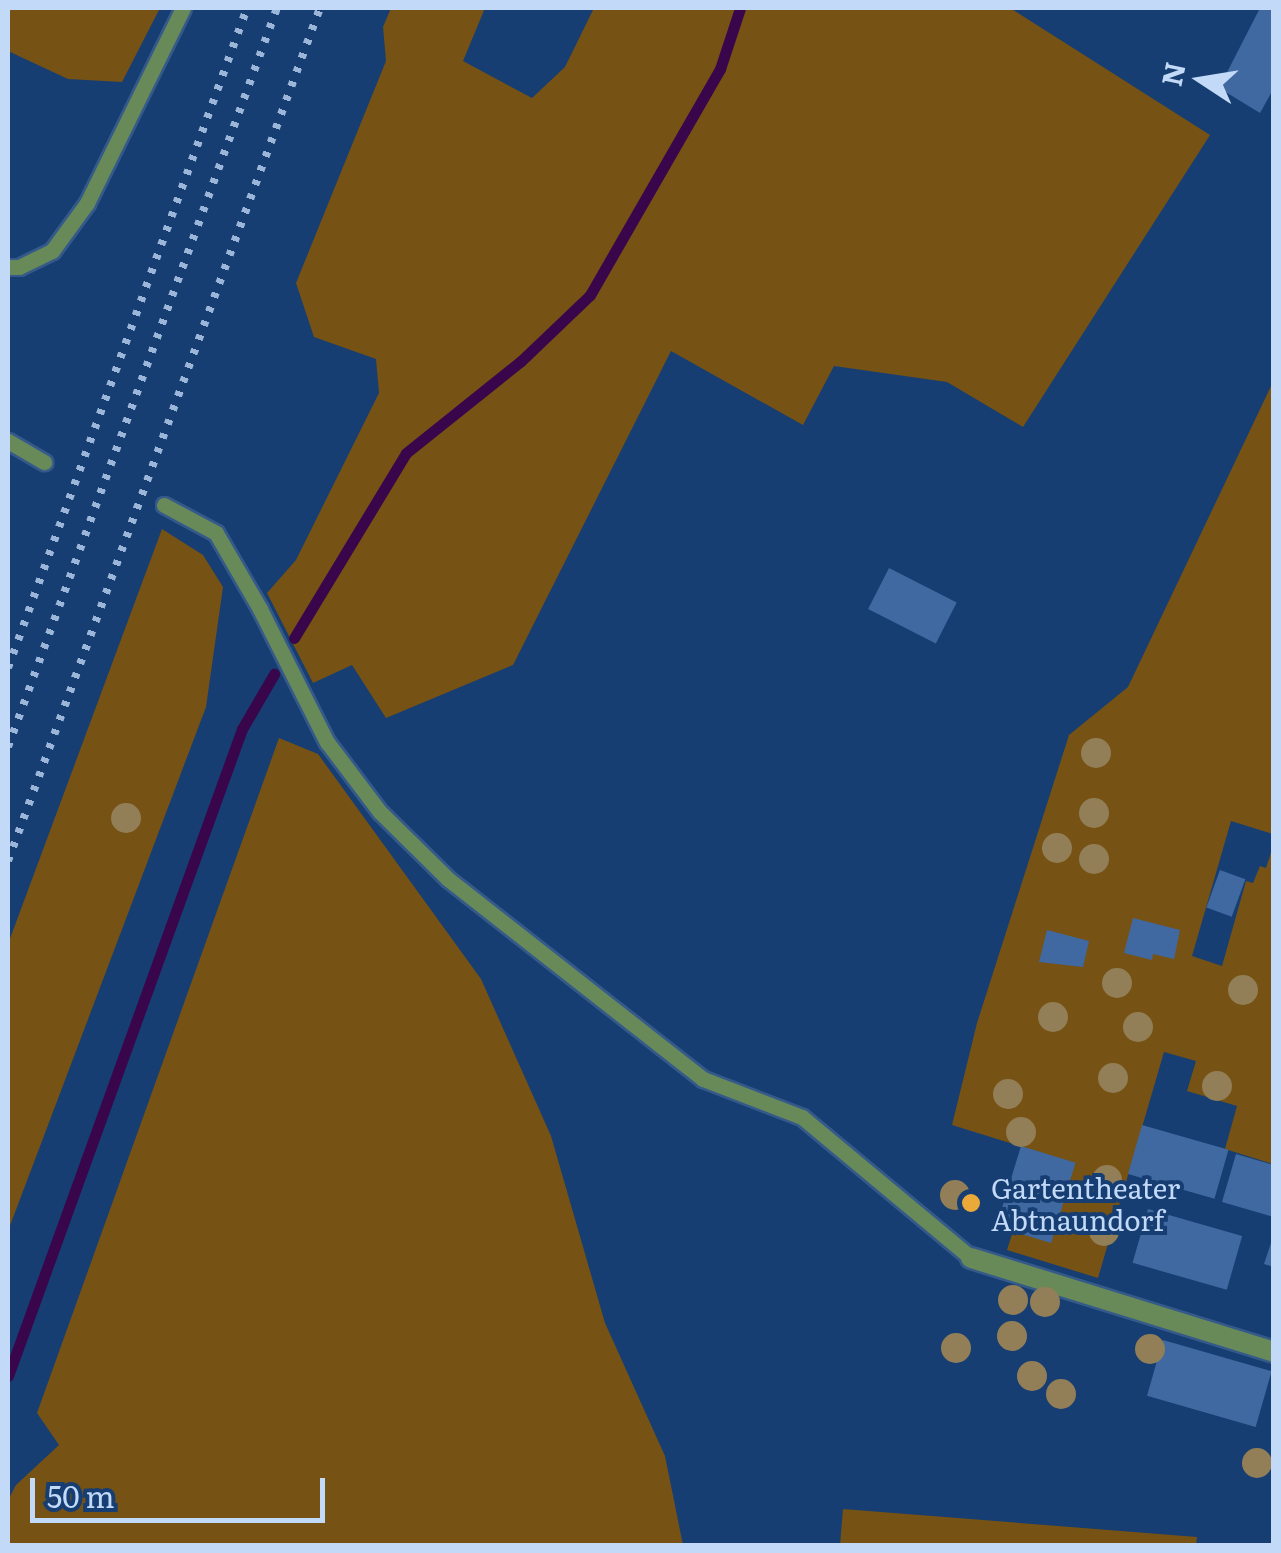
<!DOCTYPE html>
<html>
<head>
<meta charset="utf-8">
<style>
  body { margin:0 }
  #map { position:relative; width:1281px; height:1553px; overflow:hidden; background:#163e72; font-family:Literata,serif }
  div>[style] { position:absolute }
  .green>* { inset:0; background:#765214 }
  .stream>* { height:11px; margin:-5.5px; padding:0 5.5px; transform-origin:5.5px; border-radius:5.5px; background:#3a064b }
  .building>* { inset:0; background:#4069a1; transform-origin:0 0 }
  .roads { filter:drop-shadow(2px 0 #355a8a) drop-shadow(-2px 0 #355a8a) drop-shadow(0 2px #355a8a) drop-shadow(0 -2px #355a8a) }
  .service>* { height:15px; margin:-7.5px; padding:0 7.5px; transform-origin:7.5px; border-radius:7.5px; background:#688a59 }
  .minor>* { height:20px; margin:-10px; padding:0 10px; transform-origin:10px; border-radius:10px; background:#688a59 }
  .rail>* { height:8px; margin-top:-4px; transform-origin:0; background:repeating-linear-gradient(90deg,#9cb6da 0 5px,transparent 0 15px) }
  .trees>* { width:30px; height:30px; margin:-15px; border-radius:50%; background:#937f57 }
  .dots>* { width:28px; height:28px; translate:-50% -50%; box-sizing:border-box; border:5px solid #163e72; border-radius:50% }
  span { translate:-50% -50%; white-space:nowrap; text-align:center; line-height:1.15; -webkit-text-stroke:8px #163e72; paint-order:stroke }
  .poi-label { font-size:28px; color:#c2d9f8 }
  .left { translate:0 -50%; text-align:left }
  .frame { position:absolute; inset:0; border:10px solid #c2d9f8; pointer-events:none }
  .north { position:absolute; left:1151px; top:30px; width:100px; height:100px; -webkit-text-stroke:8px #163e72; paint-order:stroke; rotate:282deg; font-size:28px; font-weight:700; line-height:40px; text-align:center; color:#c2d9f8 }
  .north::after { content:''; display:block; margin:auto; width:35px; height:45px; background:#c2d9f8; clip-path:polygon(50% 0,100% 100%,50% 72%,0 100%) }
  .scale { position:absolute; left:30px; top:1478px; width:295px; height:45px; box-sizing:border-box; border:5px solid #c2d9f8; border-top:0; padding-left:12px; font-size:30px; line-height:35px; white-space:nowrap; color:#c2d9f8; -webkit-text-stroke:8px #163e72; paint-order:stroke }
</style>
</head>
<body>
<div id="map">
  <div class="green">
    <i style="clip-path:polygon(8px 8px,160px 8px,122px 82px,68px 79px,8px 51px)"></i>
    <i style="clip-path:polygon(391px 8px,485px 8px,463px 61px,532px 98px,565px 67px,594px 8px,1010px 8px,1210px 135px,1023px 427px,947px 382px,834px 366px,803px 425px,671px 351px,513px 665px,386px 718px,352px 665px,313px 683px,267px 593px,296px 560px,379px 393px,376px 359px,314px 337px,296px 283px,386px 61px,383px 27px)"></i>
    <i style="clip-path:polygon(1273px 382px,1273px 834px,1231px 821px,1192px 956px,1222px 966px,1246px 881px,1253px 883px,1260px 866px,1266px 868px,1273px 846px,1273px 1164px,1225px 1149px,1237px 1106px,1187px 1091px,1196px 1061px,1164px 1052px,1098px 1278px,1007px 1250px,1013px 1231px,1050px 1242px,1074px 1163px,952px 1125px,977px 1023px,1069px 735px,1128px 687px)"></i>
    <i style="clip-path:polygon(162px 529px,203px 555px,223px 587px,206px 707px,8px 1231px,8px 944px)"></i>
    <i style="clip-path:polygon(279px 738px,318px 754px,481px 979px,551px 1136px,605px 1323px,665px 1456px,683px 1545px,8px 1545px,8px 1500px,16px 1485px,59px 1445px,37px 1413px)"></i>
    <i style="clip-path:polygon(843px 1509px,1197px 1537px,1196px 1545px,840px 1545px)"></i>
  </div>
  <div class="stream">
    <i style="left:294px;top:638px;width:216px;rotate:-58.8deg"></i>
    <i style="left:406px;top:453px;width:147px;rotate:-38.7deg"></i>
    <i style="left:521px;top:361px;width:95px;rotate:-43.7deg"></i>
    <i style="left:590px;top:295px;width:261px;rotate:-60.1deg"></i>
    <i style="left:720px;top:69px;width:64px;rotate:-71.8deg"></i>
    <i style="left:8px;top:1376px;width:688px;rotate:-70.12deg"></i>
    <i style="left:242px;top:729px;width:64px;rotate:-59.8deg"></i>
  </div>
  <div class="building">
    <i style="clip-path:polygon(1260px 8px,1274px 8px,1274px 88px,1260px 113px,1219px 88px)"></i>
    <i style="left:889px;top:568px;width:76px;height:46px;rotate:27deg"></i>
    <i style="left:1220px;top:870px;width:27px;height:40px;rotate:20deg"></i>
    <i style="clip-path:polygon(1133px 918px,1180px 930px,1174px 959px,1153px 954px,1152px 960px,1124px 953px)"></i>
    <i style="clip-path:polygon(1047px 930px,1089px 941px,1083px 967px,1039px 962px)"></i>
    <i style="left:1142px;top:1125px;width:90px;height:51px;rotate:16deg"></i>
    <i style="left:1021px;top:1146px;width:57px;height:84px;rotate:17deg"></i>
    <i style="clip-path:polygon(1236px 1154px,1274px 1165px,1274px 1217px,1222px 1202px)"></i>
    <i style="left:1148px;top:1209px;width:98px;height:56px;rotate:16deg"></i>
    <i style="clip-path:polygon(1273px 1237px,1274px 1237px,1274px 1267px,1264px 1264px)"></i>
    <i style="left:1163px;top:1340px;width:113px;height:58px;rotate:16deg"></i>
  </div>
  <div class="roads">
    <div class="service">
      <i style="left:8px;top:267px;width:11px"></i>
      <i style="left:19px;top:267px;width:37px;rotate:-26deg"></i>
      <i style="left:52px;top:251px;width:59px;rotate:-53.9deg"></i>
      <i style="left:87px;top:203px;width:217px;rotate:-63.8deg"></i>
      <i style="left:8px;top:441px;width:42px;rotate:30.3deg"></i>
      <i style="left:164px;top:505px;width:59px;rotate:28.3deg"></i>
      <i style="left:216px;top:533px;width:88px;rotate:59.9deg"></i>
      <i style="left:260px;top:609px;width:149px;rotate:63.3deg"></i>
      <i style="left:327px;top:742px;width:88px;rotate:52.9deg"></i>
      <i style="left:380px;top:812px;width:95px;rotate:44.6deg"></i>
      <i style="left:448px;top:879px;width:324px;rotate:38.1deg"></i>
      <i style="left:703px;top:1079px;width:106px;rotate:21deg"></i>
      <i style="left:802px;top:1117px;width:220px;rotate:39.8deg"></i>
    </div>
    <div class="minor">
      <i style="left:971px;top:1258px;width:317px;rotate:17.2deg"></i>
    </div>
  </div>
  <div class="rail">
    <i style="left:8px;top:668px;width:702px;rotate:-70.09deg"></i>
    <i style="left:8px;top:747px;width:786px;rotate:-70deg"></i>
    <i style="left:8px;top:861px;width:908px;rotate:-69.91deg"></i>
  </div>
  <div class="trees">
    <i style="left:1096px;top:753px"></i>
    <i style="left:1094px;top:813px"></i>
    <i style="left:126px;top:818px"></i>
    <i style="left:1057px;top:848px"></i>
    <i style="left:1094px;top:859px"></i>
    <i style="left:1117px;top:983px"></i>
    <i style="left:1243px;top:990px"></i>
    <i style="left:1053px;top:1017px"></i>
    <i style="left:1138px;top:1027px"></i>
    <i style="left:1113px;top:1078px"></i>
    <i style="left:1217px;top:1086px"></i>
    <i style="left:1008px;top:1094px"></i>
    <i style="left:1021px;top:1132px"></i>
    <i style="left:1107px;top:1180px"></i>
    <i style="left:955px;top:1195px"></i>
    <i style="left:1104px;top:1231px"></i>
    <i style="left:1013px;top:1300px"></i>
    <i style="left:1045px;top:1302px"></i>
    <i style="left:1012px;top:1336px"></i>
    <i style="left:956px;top:1348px"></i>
    <i style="left:1150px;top:1349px"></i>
    <i style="left:1032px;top:1376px"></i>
    <i style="left:1061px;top:1394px"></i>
    <i style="left:1257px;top:1463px"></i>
  </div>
  <div class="dots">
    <i style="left:971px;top:1203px;background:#eba93a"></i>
  </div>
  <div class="poi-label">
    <span class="left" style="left:991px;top:1203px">Gartentheater<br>Abtnaundorf</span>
  </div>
  <div class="frame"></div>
  <div class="north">N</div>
  <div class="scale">50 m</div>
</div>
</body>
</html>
